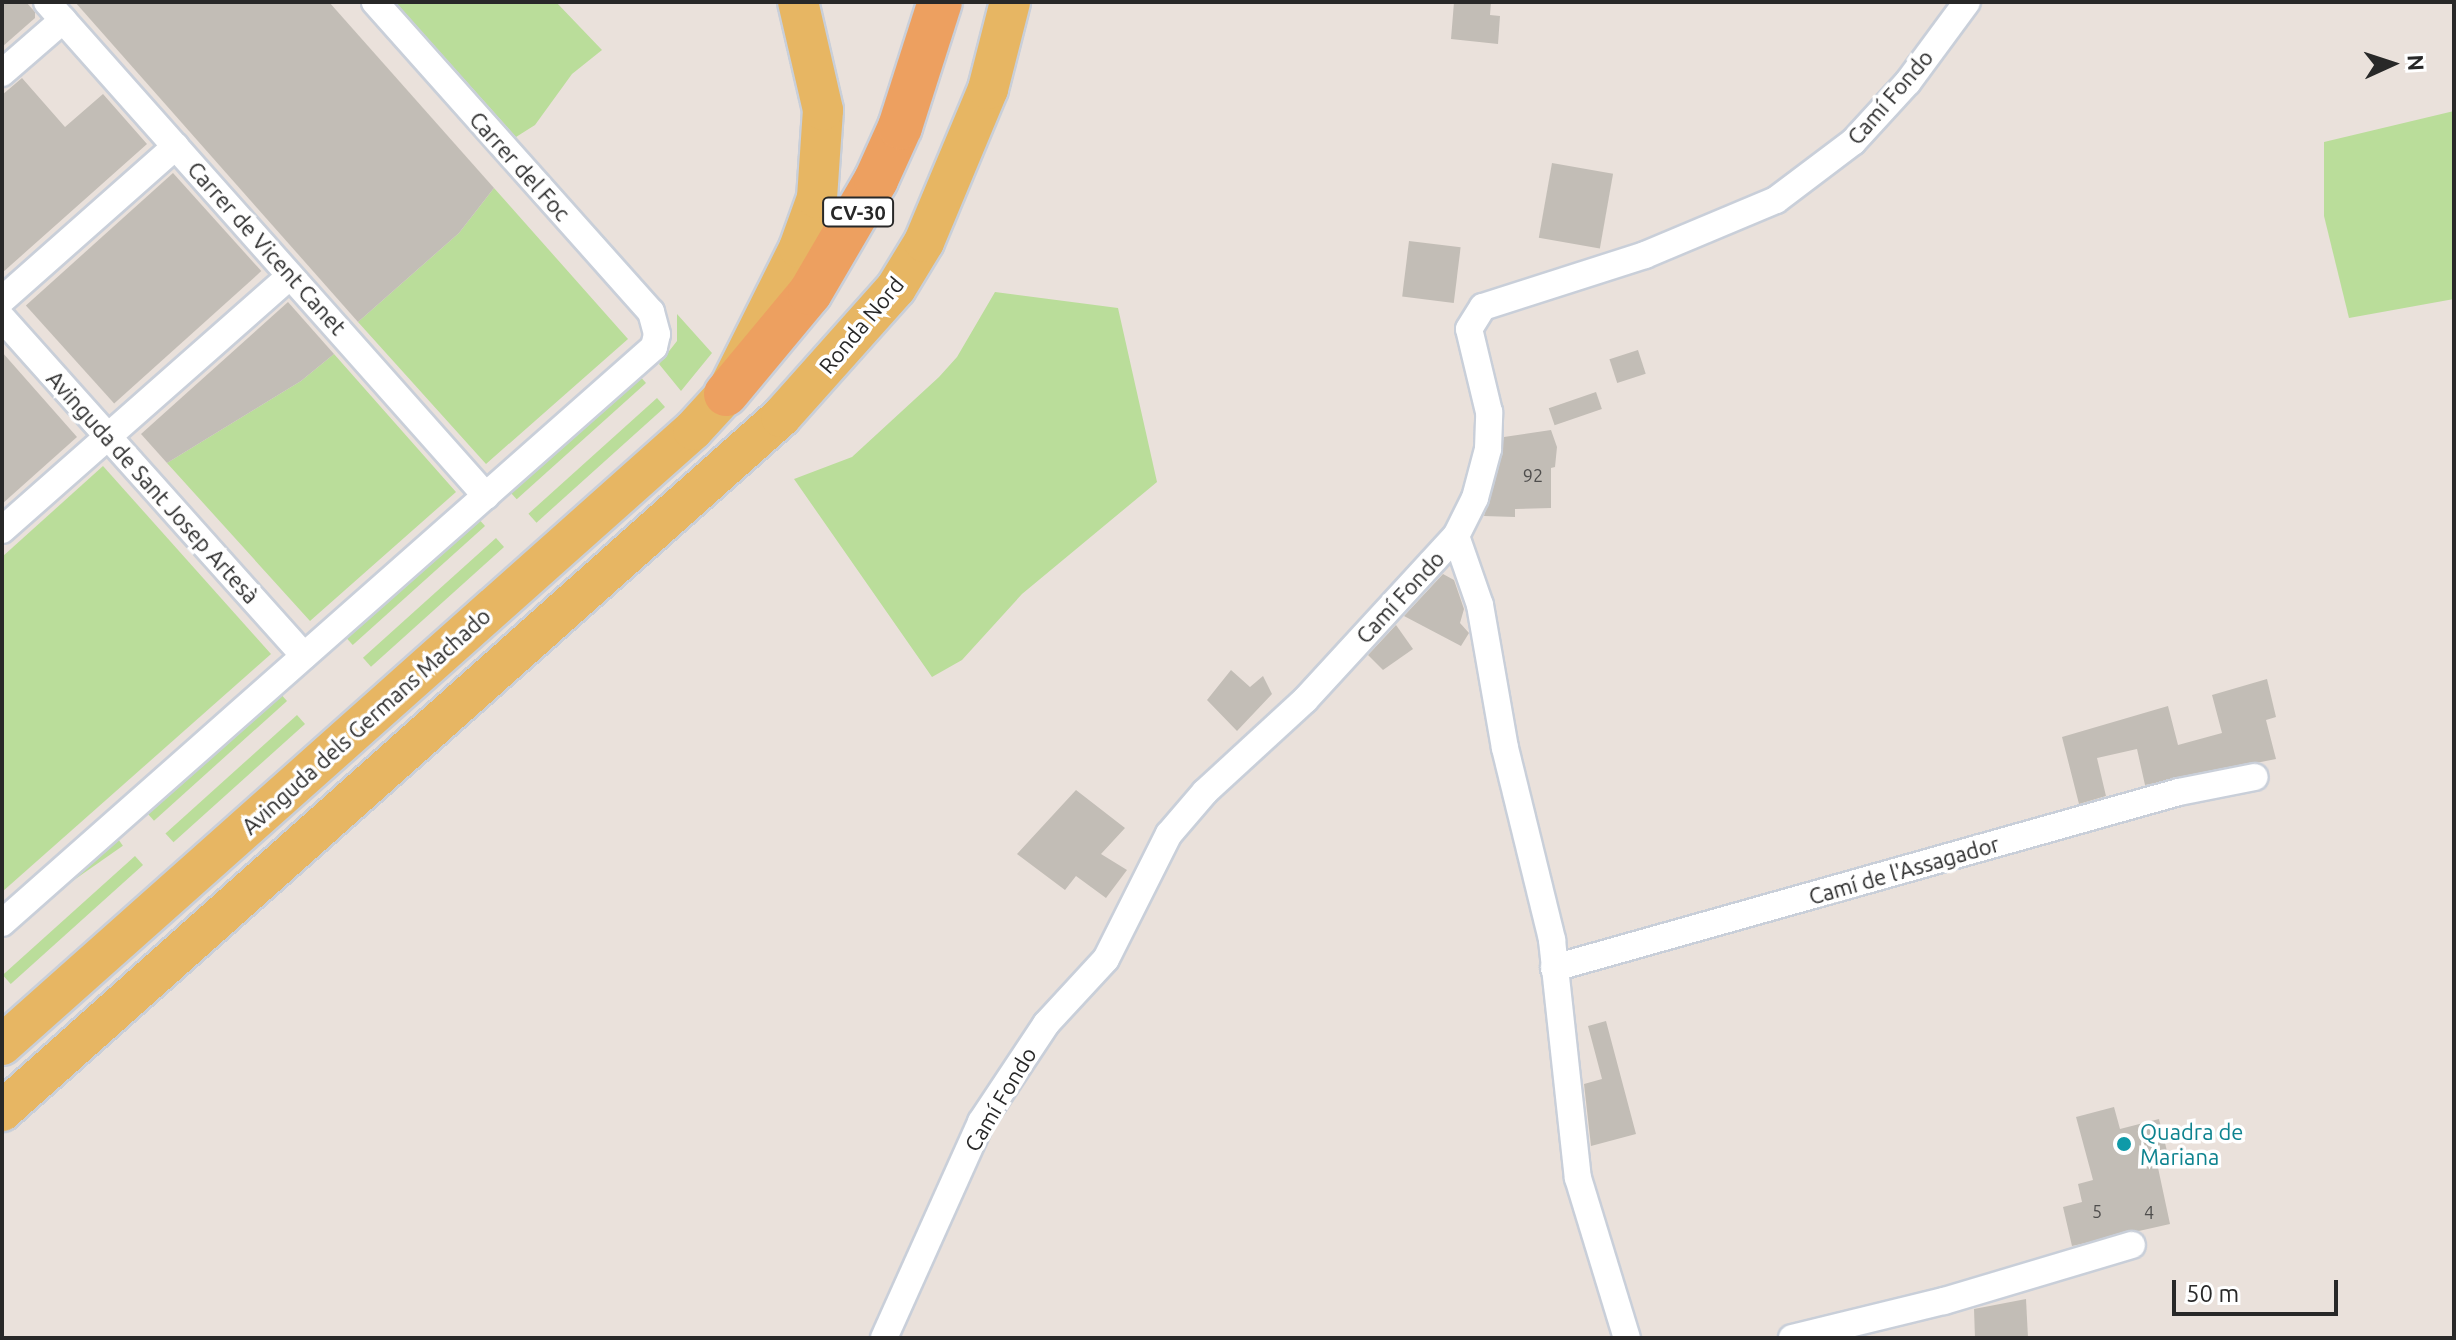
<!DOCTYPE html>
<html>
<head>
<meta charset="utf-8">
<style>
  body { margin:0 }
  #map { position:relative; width:2456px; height:1340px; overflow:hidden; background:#eae1db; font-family:Ubuntu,sans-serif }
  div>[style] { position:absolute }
  .green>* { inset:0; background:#badd9a; transform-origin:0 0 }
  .building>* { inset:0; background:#c2bdb6; transform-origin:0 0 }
  .roads { filter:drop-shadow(2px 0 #c9cfd9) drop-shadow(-2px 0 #c9cfd9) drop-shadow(0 2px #c9cfd9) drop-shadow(0 -2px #c9cfd9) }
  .minor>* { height:26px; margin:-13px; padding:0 13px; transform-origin:13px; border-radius:13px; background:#fff }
  .primary>* { height:40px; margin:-20px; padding:0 20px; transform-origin:20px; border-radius:20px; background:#e7b663 }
  .trunk>* { height:44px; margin:-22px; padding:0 22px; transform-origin:22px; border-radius:22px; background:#eda060 }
  .dots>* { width:22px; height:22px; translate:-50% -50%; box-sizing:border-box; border:4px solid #fff; border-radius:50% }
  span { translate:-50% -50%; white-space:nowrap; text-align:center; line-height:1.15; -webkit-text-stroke:7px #fff; paint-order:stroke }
  .number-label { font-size:18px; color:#4e4d4c }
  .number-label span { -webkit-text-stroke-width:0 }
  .shield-label span { padding:2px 6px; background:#fff; border:2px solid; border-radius:6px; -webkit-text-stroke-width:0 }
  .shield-label { font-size:20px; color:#282828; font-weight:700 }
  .street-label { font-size:22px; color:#282828 }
  .culture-label { font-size:22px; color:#0d838f }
  .left { translate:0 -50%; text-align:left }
  .frame { position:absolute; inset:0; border:4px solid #282828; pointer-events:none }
  .north { position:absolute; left:2352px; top:24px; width:80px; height:80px; -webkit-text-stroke:6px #fff; paint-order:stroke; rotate:87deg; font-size:22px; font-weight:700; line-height:32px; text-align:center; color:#282828 }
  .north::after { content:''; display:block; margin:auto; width:28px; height:36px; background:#282828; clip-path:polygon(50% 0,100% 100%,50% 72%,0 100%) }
  .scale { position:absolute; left:2172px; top:1280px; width:166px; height:36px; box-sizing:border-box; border:4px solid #282828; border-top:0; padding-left:10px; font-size:24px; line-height:28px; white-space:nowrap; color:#282828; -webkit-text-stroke:6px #fff; paint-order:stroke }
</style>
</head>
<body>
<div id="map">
  <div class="green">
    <i style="clip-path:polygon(395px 2px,556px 2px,602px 50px,572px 74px,535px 125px,516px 137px)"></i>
    <i style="clip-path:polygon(2454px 111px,2454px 299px,2349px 318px,2324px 216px,2324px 142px)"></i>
    <i style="clip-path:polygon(494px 188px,628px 339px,486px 464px,358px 322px,459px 233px)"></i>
    <i style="clip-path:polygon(995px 292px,1118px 308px,1157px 482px,1022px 594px,962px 660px,932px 677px,794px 479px,852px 457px,939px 377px,957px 357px)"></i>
    <i style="clip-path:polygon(677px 314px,712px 353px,681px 391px,659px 364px,677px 341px)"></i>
    <i style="clip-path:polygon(334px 354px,456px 492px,310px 621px,167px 463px,301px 381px)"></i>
    <i style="left:638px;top:374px;width:12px;height:174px;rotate:48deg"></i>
    <i style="left:657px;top:398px;width:12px;height:173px;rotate:48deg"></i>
    <i style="clip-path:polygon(103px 466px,271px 654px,2px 892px,2px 557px)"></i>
    <i style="left:477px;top:517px;width:12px;height:178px;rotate:48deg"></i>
    <i style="left:496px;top:538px;width:12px;height:179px;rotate:48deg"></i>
    <i style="left:279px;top:692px;width:12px;height:179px;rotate:48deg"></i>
    <i style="left:297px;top:715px;width:12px;height:177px;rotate:48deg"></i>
    <i style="left:116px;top:836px;width:12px;height:152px;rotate:55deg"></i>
    <i style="left:135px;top:856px;width:12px;height:178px;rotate:48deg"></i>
  </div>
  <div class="building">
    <i style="clip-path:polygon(2px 2px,26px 2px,35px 12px,35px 18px,2px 47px)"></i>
    <i style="clip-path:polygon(75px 2px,329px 2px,494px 188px,459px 233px,358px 322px)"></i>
    <i style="clip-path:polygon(1454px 2px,1491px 2px,1490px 15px,1500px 16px,1498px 44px,1451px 39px)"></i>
    <i style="clip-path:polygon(22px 78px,65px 127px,103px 94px,147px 144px,2px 273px,2px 95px)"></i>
    <i style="left:1552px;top:163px;width:62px;height:76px;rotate:10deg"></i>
    <i style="left:173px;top:173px;width:132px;height:198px;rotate:48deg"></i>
    <i style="left:1409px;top:241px;width:52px;height:56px;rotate:7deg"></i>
    <i style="clip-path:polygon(288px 302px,334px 354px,301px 381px,167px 463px,141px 434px)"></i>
    <i style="left:1638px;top:350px;width:25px;height:30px;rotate:72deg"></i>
    <i style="clip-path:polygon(2px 352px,77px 437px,2px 504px)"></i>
    <i style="left:1596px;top:392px;width:18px;height:50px;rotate:71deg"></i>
    <i style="clip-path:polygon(1551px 430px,1557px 447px,1555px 467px,1551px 468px,1551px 508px,1515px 509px,1515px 517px,1484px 516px,1504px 437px)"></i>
    <i style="clip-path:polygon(1443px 574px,1454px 580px,1464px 609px,1460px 623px,1469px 633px,1461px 646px,1404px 616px)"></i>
    <i style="clip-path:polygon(1396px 625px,1413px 649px,1383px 670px,1368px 655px)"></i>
    <i style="clip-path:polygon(1231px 670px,1250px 687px,1263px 676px,1272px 694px,1237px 731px,1207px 700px)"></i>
    <i style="clip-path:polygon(2267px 679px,2276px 717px,2266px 720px,2276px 759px,2145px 785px,2137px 749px,2097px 758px,2106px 796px,2079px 804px,2062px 737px,2168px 706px,2178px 745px,2222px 733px,2212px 695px)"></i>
    <i style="clip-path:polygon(1076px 790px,1125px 828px,1101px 854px,1127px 870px,1106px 898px,1076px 876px,1065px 890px,1017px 854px)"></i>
    <i style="clip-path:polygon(1606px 1021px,1636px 1134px,1591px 1146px,1584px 1084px,1602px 1079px,1588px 1026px)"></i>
    <i style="clip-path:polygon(2114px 1107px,2120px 1129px,2159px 1119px,2169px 1159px,2157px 1163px,2170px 1224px,2072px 1246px,2063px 1207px,2082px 1202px,2078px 1184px,2093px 1180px,2076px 1117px)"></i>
    <i style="clip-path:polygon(2026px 1299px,2028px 1338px,1975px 1338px,1974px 1309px)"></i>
  </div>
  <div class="roads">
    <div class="minor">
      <i style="left:47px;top:2px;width:661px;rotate:48.37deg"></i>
      <i style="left:2px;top:73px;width:81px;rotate:-41deg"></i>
      <i style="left:2px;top:300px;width:232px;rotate:-41.5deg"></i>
      <i style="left:2px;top:318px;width:453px;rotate:48.2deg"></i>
      <i style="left:2px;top:530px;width:384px;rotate:-41.4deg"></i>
      <i style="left:1456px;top:536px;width:73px;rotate:70.8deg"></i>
      <i style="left:1480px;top:605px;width:145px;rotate:80.1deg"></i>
      <i style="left:1505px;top:748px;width:198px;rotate:76.2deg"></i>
      <i style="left:1552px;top:940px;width:239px;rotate:83.8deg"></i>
      <i style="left:1578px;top:1178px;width:167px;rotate:73deg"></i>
      <i style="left:2px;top:923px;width:870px;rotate:-41.46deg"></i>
      <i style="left:654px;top:347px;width:13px;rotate:-77deg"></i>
      <i style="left:657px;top:334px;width:23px;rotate:-105deg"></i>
      <i style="left:651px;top:312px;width:415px;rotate:-131.7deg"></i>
      <i style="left:1554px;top:968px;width:649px;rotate:-15.73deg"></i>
      <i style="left:2179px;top:792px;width:77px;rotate:-11.2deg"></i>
      <i style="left:884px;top:1338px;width:237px;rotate:-65.8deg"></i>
      <i style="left:981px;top:1122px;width:118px;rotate:-56.4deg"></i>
      <i style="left:1046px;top:1024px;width:88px;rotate:-47.3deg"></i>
      <i style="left:1106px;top:959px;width:140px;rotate:-63.3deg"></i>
      <i style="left:1169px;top:834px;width:55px;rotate:-49.4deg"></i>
      <i style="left:1205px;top:792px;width:136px;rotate:-42.6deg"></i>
      <i style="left:1305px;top:700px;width:223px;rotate:-47.4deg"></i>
      <i style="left:1456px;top:536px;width:42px;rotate:-63.4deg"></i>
      <i style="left:1475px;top:498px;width:51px;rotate:-75.1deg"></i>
      <i style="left:1488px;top:449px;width:37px;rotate:-88deg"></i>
      <i style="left:1489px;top:412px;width:85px;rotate:-103.5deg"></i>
      <i style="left:1469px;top:329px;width:26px;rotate:-58deg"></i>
      <i style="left:1483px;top:307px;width:170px;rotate:-17.8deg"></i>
      <i style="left:1645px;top:255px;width:142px;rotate:-22.8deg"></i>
      <i style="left:1776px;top:200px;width:96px;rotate:-37deg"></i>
      <i style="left:1853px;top:142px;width:81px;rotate:-47.5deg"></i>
      <i style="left:1908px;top:82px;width:99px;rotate:-53.6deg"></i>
      <i style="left:1792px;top:1338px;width:156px;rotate:-13.7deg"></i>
      <i style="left:1944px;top:1301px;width:196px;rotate:-16.6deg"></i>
    </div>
    <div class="primary">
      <i style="left:2px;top:1045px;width:925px;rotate:-41.67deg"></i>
      <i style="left:693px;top:430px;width:49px;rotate:-47.5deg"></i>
      <i style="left:726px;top:394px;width:163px;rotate:-63.4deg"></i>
      <i style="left:799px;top:248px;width:53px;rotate:-70.2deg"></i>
      <i style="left:817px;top:198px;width:88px;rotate:-86.1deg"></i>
      <i style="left:823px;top:110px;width:111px;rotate:-103deg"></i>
      <i style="left:2px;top:1111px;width:1043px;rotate:-41.7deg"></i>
      <i style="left:781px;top:417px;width:173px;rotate:-48.3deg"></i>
      <i style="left:896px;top:288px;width:54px;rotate:-58.7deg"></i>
      <i style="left:924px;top:242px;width:166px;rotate:-67.3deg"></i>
      <i style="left:988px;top:89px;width:90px;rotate:-75.8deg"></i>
    </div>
    <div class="trunk">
      <i style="left:726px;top:394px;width:131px;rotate:-50.3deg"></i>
      <i style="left:810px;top:293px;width:131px;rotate:-59.7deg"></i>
      <i style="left:876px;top:180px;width:58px;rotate:-65.6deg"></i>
      <i style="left:900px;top:127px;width:131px;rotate:-72.3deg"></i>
    </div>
  </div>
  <div class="dots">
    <i style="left:2124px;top:1144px;background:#0f9aa8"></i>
  </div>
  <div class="number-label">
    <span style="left:1533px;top:475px">92</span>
    <span style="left:2097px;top:1211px">5</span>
    <span style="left:2149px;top:1212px">4</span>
  </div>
  <div class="shield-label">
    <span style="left:858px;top:212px">CV-30</span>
  </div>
  <div class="street-label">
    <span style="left:1890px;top:97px;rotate:-49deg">Camí Fondo</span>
    <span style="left:520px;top:166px;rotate:48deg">Carrer del Foc</span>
    <span style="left:267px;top:248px;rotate:48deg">Carrer de Vicent Canet</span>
    <span style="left:861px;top:325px;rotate:-50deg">Ronda Nord</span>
    <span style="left:153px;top:487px;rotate:48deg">Avinguda de Sant Josep Artesà</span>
    <span style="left:1400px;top:597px;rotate:-47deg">Camí Fondo</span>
    <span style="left:366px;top:721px;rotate:-42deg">Avinguda dels Germans Machado</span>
    <span style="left:1904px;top:870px;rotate:-16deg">Camí de l'Assagador</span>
    <span style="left:1000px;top:1099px;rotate:-59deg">Camí Fondo</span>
  </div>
  <div class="culture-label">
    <span class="left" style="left:2140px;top:1144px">Quadra de<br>Mariana</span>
  </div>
  <div class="frame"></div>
  <div class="north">N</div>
  <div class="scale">50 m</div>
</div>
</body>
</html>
